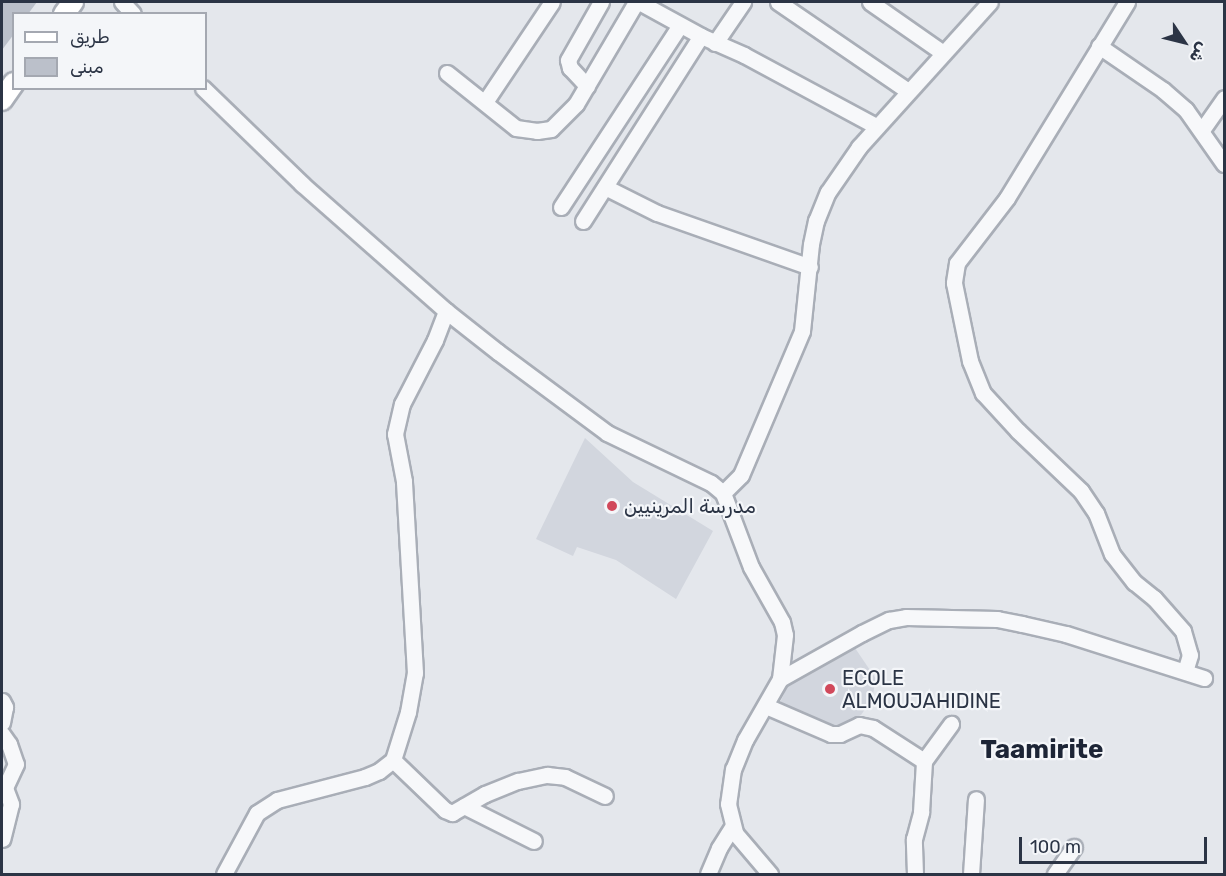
<!DOCTYPE html>
<html>
<head>
<meta charset="utf-8">
<style>
  body { margin:0 }
  #map { position:relative; width:1226px; height:876px; overflow:hidden; background:#e4e7ec; font-family:Rubik,"Noto Naskh Arabic",sans-serif }
  div>[style] { position:absolute }
  .built>* { inset:0; background:#d2d6de }
  .building>* { inset:0; background:#bbc0ca }
  .roads { filter:drop-shadow(2px 0 #a9aeb7) drop-shadow(-2px 0 #a9aeb7) drop-shadow(0 2px #a9aeb7) drop-shadow(0 -2px #a9aeb7) }
  .minor>* { height:15px; margin:-7.5px; padding:0 7.5px; transform-origin:7.5px; border-radius:7.5px; background:#f7f8fa }
  .major>* { height:20px; margin:-10px; padding:0 10px; transform-origin:10px; border-radius:10px; background:#fff }
  .dots>* { width:16px; height:16px; translate:-50% -50%; box-sizing:border-box; border:3px solid #f4f6f9; border-radius:50% }
  span { translate:-50% -50%; white-space:nowrap; text-align:center; line-height:1.15; -webkit-text-stroke:4.5px #f4f6f9; paint-order:stroke }
  .poi-label { font-size:20px; color:#2b3445 }
  .left { translate:0 -50%; text-align:left }
  .district-label { font-size:26px; color:#1d2536; font-weight:700 }
  .frame { position:absolute; inset:0; border:3px solid #2b3445; pointer-events:none }
  .legend { position:absolute; left:12px; top:12px; width:195px; height:78px; box-sizing:border-box; background:#f4f6f9; border:2px solid #a4a8b1; margin:0; padding:8px 10px; list-style:none; font-size:18px; color:#2b3445 }
  .legend li { display:flex; align-items:center; gap:12px; height:30px }
  .legend b { width:30px; border:2px solid #a4a8b1 }
  .north { position:absolute; left:1154px; top:12px; width:60px; height:60px; -webkit-text-stroke:4px #f4f6f9; paint-order:stroke; rotate:125deg; font-size:16px; font-weight:700; line-height:24px; text-align:center; color:#2b3445 }
  .north::after { content:''; display:block; margin:auto; width:21px; height:27px; background:#2b3445; clip-path:polygon(50% 0,100% 100%,50% 72%,0 100%) }
  .scale { position:absolute; left:1019px; top:837px; width:188px; height:27px; box-sizing:border-box; border:3px solid #2b3445; border-top:0; padding-left:8px; font-size:18px; line-height:21px; white-space:nowrap; color:#2b3445; -webkit-text-stroke:4px #f4f6f9; paint-order:stroke }
</style>
</head>
<body>
<div id="map">
  <div class="built">
    <i style="clip-path:polygon(585px 438px,633px 482px,713px 531px,676px 599px,616px 560px,577px 547px,573px 556px,536px 539px)"></i>
    <i style="clip-path:polygon(853px 645px,876px 679px,872px 699px,861px 715px,835px 728px,779px 705px,793px 674px)"></i>
  </div>
  <div class="building">
    <i style="clip-path:polygon(2px 2px,37px 2px,28px 14px,14px 14px,14px 34px,2px 50px)"></i>
  </div>
  <div class="roads">
    <div class="minor">
      <i style="left:122px;top:2px;width:16px;rotate:47deg"></i>
      <i style="left:639px;top:2px;width:71px;rotate:28.7deg"></i>
      <i style="left:701px;top:36px;width:47px;rotate:23.8deg"></i>
      <i style="left:744px;top:55px;width:150px;rotate:28.3deg"></i>
      <i style="left:778px;top:2px;width:158px;rotate:34.4deg"></i>
      <i style="left:870px;top:2px;width:89px;rotate:34.9deg"></i>
      <i style="left:1127px;top:2px;width:230px;rotate:121.5deg"></i>
      <i style="left:1007px;top:198px;width:82px;rotate:127.6deg"></i>
      <i style="left:957px;top:263px;width:20px;rotate:99deg"></i>
      <i style="left:954px;top:283px;width:80px;rotate:78.4deg"></i>
      <i style="left:970px;top:361px;width:35px;rotate:68deg"></i>
      <i style="left:983px;top:393px;width:52px;rotate:47.4deg"></i>
      <i style="left:1018px;top:431px;width:87px;rotate:43.6deg"></i>
      <i style="left:1081px;top:491px;width:27px;rotate:56deg"></i>
      <i style="left:1096px;top:513px;width:44px;rotate:68.7deg"></i>
      <i style="left:1112px;top:554px;width:36px;rotate:52deg"></i>
      <i style="left:1134px;top:582px;width:26px;rotate:39deg"></i>
      <i style="left:1154px;top:598px;width:44px;rotate:48.7deg"></i>
      <i style="left:1183px;top:631px;width:25px;rotate:74deg"></i>
      <i style="left:1190px;top:655px;width:17px;rotate:107deg"></i>
      <i style="left:715px;top:43px;width:50px;rotate:-55.7deg"></i>
      <i style="left:1099px;top:46px;width:78px;rotate:34.5deg"></i>
      <i style="left:1163px;top:90px;width:30px;rotate:41deg"></i>
      <i style="left:1186px;top:110px;width:66px;rotate:54.9deg"></i>
      <i style="left:447px;top:73px;width:88px;rotate:38.6deg"></i>
      <i style="left:516px;top:128px;width:21px;rotate:8deg"></i>
      <i style="left:537px;top:131px;width:14px;rotate:-8deg"></i>
      <i style="left:551px;top:129px;width:35px;rotate:-45deg"></i>
      <i style="left:576px;top:104px;width:118px;rotate:-59.5deg"></i>
      <i style="left:587px;top:86px;width:25px;rotate:-133deg"></i>
      <i style="left:570px;top:68px;width:8px;rotate:-104deg"></i>
      <i style="left:568px;top:60px;width:67px;rotate:-60.4deg"></i>
      <i style="left:203px;top:88px;width:138px;rotate:44.1deg"></i>
      <i style="left:302px;top:184px;width:192px;rotate:41.4deg"></i>
      <i style="left:446px;top:311px;width:66px;rotate:38.3deg"></i>
      <i style="left:498px;top:352px;width:136px;rotate:36.6deg"></i>
      <i style="left:607px;top:433px;width:115px;rotate:25.7deg"></i>
      <i style="left:711px;top:483px;width:16px;rotate:40deg"></i>
      <i style="left:723px;top:493px;width:79px;rotate:69.3deg"></i>
      <i style="left:751px;top:567px;width:63px;rotate:60.6deg"></i>
      <i style="left:782px;top:622px;width:13px;rotate:77deg"></i>
      <i style="left:785px;top:635px;width:44px;rotate:96.5deg"></i>
      <i style="left:780px;top:679px;width:70px;rotate:119.8deg"></i>
      <i style="left:745px;top:740px;width:31px;rotate:112deg"></i>
      <i style="left:733px;top:769px;width:35px;rotate:98deg"></i>
      <i style="left:728px;top:804px;width:30px;rotate:76deg"></i>
      <i style="left:735px;top:833px;width:54px;rotate:49.5deg"></i>
      <i style="left:485px;top:102px;width:120px;rotate:-56.2deg"></i>
      <i style="left:1202px;top:130px;width:39px;rotate:-55deg"></i>
      <i style="left:605px;top:187px;width:58px;rotate:26.6deg"></i>
      <i style="left:657px;top:213px;width:162px;rotate:19.4deg"></i>
      <i style="left:561px;top:207px;width:217px;rotate:-56.8deg"></i>
      <i style="left:583px;top:221px;width:219px;rotate:-57.5deg"></i>
      <i style="left:723px;top:493px;width:25px;rotate:-45deg"></i>
      <i style="left:741px;top:475px;width:156px;rotate:-67deg"></i>
      <i style="left:802px;top:331px;width:87px;rotate:-84.1deg"></i>
      <i style="left:811px;top:244px;width:24px;rotate:-78deg"></i>
      <i style="left:816px;top:221px;width:31px;rotate:-68deg"></i>
      <i style="left:828px;top:192px;width:55px;rotate:-55.4deg"></i>
      <i style="left:859px;top:147px;width:195px;rotate:-47.9deg"></i>
      <i style="left:780px;top:679px;width:94px;rotate:-29.3deg"></i>
      <i style="left:862px;top:633px;width:30px;rotate:-26deg"></i>
      <i style="left:889px;top:620px;width:17px;rotate:-10deg"></i>
      <i style="left:906px;top:617px;width:91px;rotate:1.3deg"></i>
      <i style="left:997px;top:619px;width:25px;rotate:11deg"></i>
      <i style="left:1022px;top:624px;width:45px;rotate:12.8deg"></i>
      <i style="left:1066px;top:634px;width:145px;rotate:17.7deg"></i>
      <i style="left:2px;top:701px;width:7px;rotate:63deg"></i>
      <i style="left:5px;top:707px;width:16px;rotate:101deg"></i>
      <i style="left:766px;top:706px;width:71px;rotate:23.3deg"></i>
      <i style="left:831px;top:734px;width:9px"></i>
      <i style="left:840px;top:734px;width:21px;rotate:-25deg"></i>
      <i style="left:859px;top:725px;width:14px;rotate:12deg"></i>
      <i style="left:873px;top:728px;width:61px;rotate:32.9deg"></i>
      <i style="left:2px;top:734px;width:12px;rotate:55deg"></i>
      <i style="left:9px;top:744px;width:21px;rotate:71deg"></i>
      <i style="left:16px;top:764px;width:26px;rotate:115deg"></i>
      <i style="left:5px;top:788px;width:17px;rotate:69deg"></i>
      <i style="left:11px;top:804px;width:36px;rotate:104deg"></i>
      <i style="left:393px;top:760px;width:72px;rotate:43.9deg"></i>
      <i style="left:445px;top:810px;width:8px;rotate:23deg"></i>
      <i style="left:452px;top:813px;width:38px;rotate:-30deg"></i>
      <i style="left:485px;top:794px;width:35px;rotate:-22deg"></i>
      <i style="left:518px;top:781px;width:30px;rotate:-12deg"></i>
      <i style="left:547px;top:775px;width:18px;rotate:6deg"></i>
      <i style="left:565px;top:777px;width:44px;rotate:25.4deg"></i>
      <i style="left:464px;top:806px;width:78px;rotate:26.6deg"></i>
      <i style="left:224px;top:874px;width:69px;rotate:-61.6deg"></i>
      <i style="left:257px;top:813px;width:24px;rotate:-33deg"></i>
      <i style="left:277px;top:800px;width:91px;rotate:-14.6deg"></i>
      <i style="left:365px;top:777px;width:15px;rotate:-23deg"></i>
      <i style="left:379px;top:771px;width:18px;rotate:-38deg"></i>
      <i style="left:393px;top:760px;width:50px;rotate:-72.6deg"></i>
      <i style="left:408px;top:712px;width:40px;rotate:-80deg"></i>
      <i style="left:415px;top:673px;width:192px;rotate:-93.3deg"></i>
      <i style="left:404px;top:481px;width:48px;rotate:-100.8deg"></i>
      <i style="left:395px;top:434px;width:31px;rotate:-77deg"></i>
      <i style="left:402px;top:404px;width:72px;rotate:-62.7deg"></i>
      <i style="left:435px;top:340px;width:31px;rotate:-69deg"></i>
      <i style="left:708px;top:874px;width:28px;rotate:-67deg"></i>
      <i style="left:719px;top:848px;width:26px;rotate:-58deg"></i>
      <i style="left:915px;top:874px;width:35px;rotate:-92deg"></i>
      <i style="left:914px;top:839px;width:28px;rotate:-75deg"></i>
      <i style="left:921px;top:812px;width:51px;rotate:-86.6deg"></i>
      <i style="left:924px;top:761px;width:46px;rotate:-53.9deg"></i>
      <i style="left:971px;top:874px;width:75px;rotate:-86.2deg"></i>
      <i style="left:1055px;top:874px;width:33px;rotate:-55deg"></i>
    </div>
    <div class="major">
      <i style="left:64px;top:14px;width:15px;rotate:-53deg"></i>
      <i style="left:2px;top:100px;width:21px;rotate:-55deg"></i>
    </div>
  </div>
  <div class="dots">
    <i style="left:612px;top:506px;background:#d1495b"></i>
    <i style="left:830px;top:689px;background:#d1495b"></i>
  </div>
  <div class="poi-label">
    <span class="left" style="left:624px;top:506px">مدرسة المرينيين</span>
    <span class="left" style="left:842px;top:690px">ECOLE<br>ALMOUJAHIDINE</span>
  </div>
  <div class="district-label">
    <span style="left:1042px;top:750px">Taamirite</span>
  </div>
  <div class="frame"></div>
  <ul class="legend">
  <li><b style="height:8px;background:#fff"></b>طريق</li>
  <li><b style="height:16px;background:#bbc0ca"></b>مبنى</li>
  </ul>
  <div class="north">ش</div>
  <div class="scale">100 m</div>
</div>
</body>
</html>
